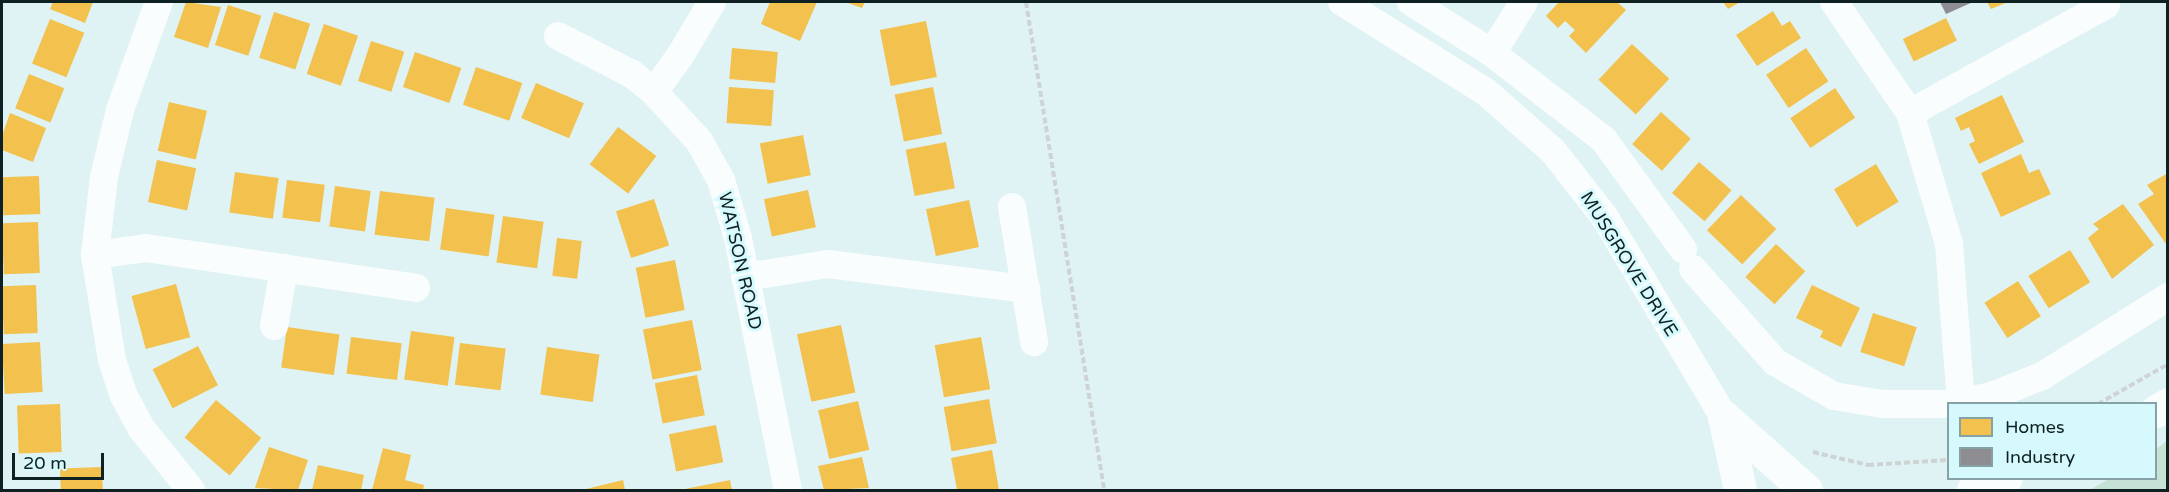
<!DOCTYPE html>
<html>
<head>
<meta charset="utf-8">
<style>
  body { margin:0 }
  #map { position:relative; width:2169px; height:492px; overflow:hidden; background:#dff2f4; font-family:"Varela Round",sans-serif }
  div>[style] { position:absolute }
  .green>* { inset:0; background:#c6e1d5 }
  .homes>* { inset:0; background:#f2c14e; transform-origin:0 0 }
  .industry>* { inset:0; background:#8d8d92 }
  .path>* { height:4px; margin-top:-2px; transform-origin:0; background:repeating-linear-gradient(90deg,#ced3d4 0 6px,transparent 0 9px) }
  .minor>* { height:28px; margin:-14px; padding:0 14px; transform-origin:14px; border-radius:14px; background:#fafdfd }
  .tertiary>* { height:33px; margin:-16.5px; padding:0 16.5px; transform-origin:16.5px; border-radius:16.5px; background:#fafdfd }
  .secondary>* { height:33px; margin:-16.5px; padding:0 16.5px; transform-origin:16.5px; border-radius:16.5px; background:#fafdfd }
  span { translate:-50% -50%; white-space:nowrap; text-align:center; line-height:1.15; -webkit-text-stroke:6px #d6f9fd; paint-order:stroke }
  .street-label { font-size:18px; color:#0f2022 }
  .frame { position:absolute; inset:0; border:3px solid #0f2022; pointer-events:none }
  .legend { position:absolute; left:1947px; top:402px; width:210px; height:78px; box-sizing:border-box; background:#d6f9fd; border:2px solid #86a2a5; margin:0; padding:8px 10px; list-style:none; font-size:18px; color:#0f2022 }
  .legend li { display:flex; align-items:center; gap:12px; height:30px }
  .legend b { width:30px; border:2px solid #86a2a5 }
  .scale { position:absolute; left:12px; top:453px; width:92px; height:27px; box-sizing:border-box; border:3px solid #0f2022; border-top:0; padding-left:8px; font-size:18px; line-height:21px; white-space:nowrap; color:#0f2022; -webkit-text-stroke:4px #d6f9fd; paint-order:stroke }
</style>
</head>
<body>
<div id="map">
  <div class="green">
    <i style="clip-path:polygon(2167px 441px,2167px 490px,2090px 490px,2109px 479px,2156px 478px,2156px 449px)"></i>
  </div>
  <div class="homes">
    <i style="clip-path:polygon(53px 2px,93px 2px,85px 23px,50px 9px)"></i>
    <i style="clip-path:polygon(186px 2px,221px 7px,208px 48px,174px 37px)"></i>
    <i style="clip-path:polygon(770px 2px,817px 2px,800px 41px,761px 24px)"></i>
    <i style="clip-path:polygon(845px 2px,865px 2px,862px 8px)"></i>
    <i style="clip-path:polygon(1559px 2px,1617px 2px,1626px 10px,1586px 53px,1569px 36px,1575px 30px,1565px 21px,1558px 28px,1546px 16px)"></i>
    <i style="clip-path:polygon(1723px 2px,1740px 2px,1728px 9px)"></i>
    <i style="clip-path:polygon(1987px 2px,2008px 2px,1991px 9px)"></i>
    <i style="left:228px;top:5px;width:35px;height:42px;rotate:18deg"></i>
    <i style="clip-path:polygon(1773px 11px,1782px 26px,1790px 21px,1801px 38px,1757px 66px,1736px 35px)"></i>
    <i style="left:274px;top:12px;width:38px;height:48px;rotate:18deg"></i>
    <i style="left:1946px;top:18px;width:25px;height:48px;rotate:64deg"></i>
    <i style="left:50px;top:19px;width:37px;height:48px;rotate:22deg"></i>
    <i style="left:926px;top:21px;width:57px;height:47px;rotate:79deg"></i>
    <i style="left:324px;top:24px;width:36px;height:53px;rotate:19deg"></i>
    <i style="left:371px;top:41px;width:35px;height:42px;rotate:18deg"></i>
    <i style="left:1632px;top:44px;width:51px;height:49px;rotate:43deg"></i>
    <i style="left:732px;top:48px;width:46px;height:31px;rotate:5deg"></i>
    <i style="left:1806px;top:48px;width:40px;height:48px;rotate:56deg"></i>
    <i style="left:415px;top:52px;width:49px;height:37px;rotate:19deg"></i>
    <i style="left:476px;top:67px;width:49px;height:40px;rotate:19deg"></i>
    <i style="left:29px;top:74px;width:38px;height:37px;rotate:22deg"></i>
    <i style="left:536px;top:83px;width:52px;height:38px;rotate:23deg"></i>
    <i style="left:729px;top:87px;width:45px;height:36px;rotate:4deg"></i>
    <i style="left:933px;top:87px;width:48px;height:39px;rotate:79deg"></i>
    <i style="left:1835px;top:88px;width:36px;height:54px;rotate:56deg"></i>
    <i style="clip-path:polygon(2002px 95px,2024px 142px,1979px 164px,1969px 144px,1975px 141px,1969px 127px,1961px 131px,1955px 118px)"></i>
    <i style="left:169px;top:102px;width:39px;height:50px;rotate:13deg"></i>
    <i style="left:1661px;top:112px;width:40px;height:43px;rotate:42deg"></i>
    <i style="clip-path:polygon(10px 113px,46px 128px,33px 162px,2px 150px,2px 136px)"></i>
    <i style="left:618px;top:127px;width:48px;height:47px;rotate:37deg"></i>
    <i style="left:803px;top:135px;width:41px;height:44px;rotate:79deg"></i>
    <i style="left:946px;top:142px;width:47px;height:41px;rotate:79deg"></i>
    <i style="clip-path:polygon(2021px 154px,2029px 173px,2039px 169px,2051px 194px,2001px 217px,1981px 173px)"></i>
    <i style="left:157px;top:160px;width:40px;height:43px;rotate:12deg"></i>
    <i style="left:1699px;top:162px;width:43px;height:41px;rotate:41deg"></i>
    <i style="left:1876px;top:164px;width:44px;height:49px;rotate:59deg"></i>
    <i style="left:235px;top:172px;width:44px;height:41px;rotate:8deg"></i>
    <i style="clip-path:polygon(2168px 173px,2168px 243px,2166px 244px,2138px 204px,2154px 194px,2147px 185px)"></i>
    <i style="left:39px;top:176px;width:38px;height:37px;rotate:88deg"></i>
    <i style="left:287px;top:180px;width:38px;height:38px;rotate:7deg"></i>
    <i style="left:335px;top:186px;width:36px;height:41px;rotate:8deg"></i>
    <i style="left:808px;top:190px;width:38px;height:45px;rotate:78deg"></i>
    <i style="left:380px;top:191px;width:55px;height:44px;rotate:7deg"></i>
    <i style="left:1741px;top:195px;width:49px;height:49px;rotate:44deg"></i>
    <i style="left:654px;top:199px;width:49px;height:40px;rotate:72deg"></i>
    <i style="left:969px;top:200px;width:48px;height:44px;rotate:78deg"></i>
    <i style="clip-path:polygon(2123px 204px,2154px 245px,2112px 279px,2088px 238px,2099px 229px,2093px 224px)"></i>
    <i style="left:446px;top:208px;width:49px;height:42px;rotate:8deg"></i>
    <i style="left:503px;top:216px;width:41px;height:47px;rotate:8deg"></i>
    <i style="left:38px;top:222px;width:51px;height:36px;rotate:88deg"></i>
    <i style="left:557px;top:238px;width:25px;height:38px;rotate:7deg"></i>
    <i style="left:1776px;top:244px;width:40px;height:45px;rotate:43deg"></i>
    <i style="left:2070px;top:250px;width:38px;height:49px;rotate:58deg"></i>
    <i style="left:675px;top:260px;width:51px;height:40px;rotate:79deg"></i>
    <i style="left:2018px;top:281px;width:42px;height:40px;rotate:57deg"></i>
    <i style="left:176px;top:284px;width:55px;height:46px;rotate:75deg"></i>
    <i style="left:36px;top:285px;width:48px;height:34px;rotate:88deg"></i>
    <i style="clip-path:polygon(1812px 285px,1860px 308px,1841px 347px,1820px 337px,1823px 331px,1796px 318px)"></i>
    <i style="left:1873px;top:313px;width:46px;height:41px;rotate:18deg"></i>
    <i style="left:692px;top:320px;width:51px;height:50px;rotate:79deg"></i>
    <i style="left:841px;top:325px;width:69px;height:45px;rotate:78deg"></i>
    <i style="left:287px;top:327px;width:53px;height:41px;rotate:8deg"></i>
    <i style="left:411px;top:331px;width:44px;height:49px;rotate:8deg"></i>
    <i style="left:351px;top:337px;width:51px;height:37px;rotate:7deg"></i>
    <i style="left:981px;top:337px;width:53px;height:47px;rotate:80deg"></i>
    <i style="left:40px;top:342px;width:50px;height:38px;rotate:87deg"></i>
    <i style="left:460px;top:343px;width:46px;height:42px;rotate:7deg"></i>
    <i style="left:198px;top:346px;width:44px;height:51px;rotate:63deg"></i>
    <i style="left:547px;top:347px;width:53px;height:48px;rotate:8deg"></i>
    <i style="left:697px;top:375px;width:41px;height:43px;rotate:79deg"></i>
    <i style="left:989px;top:399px;width:45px;height:46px;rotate:80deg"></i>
    <i style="left:216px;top:400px;width:59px;height:49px;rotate:40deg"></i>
    <i style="left:858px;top:401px;width:50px;height:41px;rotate:77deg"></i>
    <i style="left:60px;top:404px;width:48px;height:43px;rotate:88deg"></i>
    <i style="left:716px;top:425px;width:38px;height:48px;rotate:79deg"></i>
    <i style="clip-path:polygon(269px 447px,308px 460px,298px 490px,255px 488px)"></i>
    <i style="clip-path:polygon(383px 448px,411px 455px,405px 480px,424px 485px,423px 490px,372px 490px)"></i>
    <i style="clip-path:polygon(992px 450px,999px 490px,957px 490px,951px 458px)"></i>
    <i style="clip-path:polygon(862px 457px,869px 488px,824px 490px,818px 466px)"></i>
    <i style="clip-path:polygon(318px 465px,364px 475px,361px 490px,312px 490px)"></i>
    <i style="left:102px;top:467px;width:23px;height:42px;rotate:88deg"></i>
    <i style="clip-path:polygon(623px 480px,625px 490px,582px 490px)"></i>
    <i style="clip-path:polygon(730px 480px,732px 490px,685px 490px,685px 489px)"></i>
  </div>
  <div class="industry">
    <i style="clip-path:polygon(1940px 2px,1973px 2px,1946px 14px)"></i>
  </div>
  <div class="path">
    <i style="left:1026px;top:2px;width:494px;rotate:80.9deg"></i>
    <i style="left:2098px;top:404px;width:81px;rotate:-29.7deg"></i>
    <i style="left:1813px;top:452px;width:57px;rotate:13.3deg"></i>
    <i style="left:1868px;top:465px;width:80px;rotate:-3.6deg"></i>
  </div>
  <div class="minor">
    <i style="left:159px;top:2px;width:115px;rotate:109.9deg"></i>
    <i style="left:120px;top:110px;width:69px;rotate:103.4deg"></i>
    <i style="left:104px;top:177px;width:79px;rotate:96.6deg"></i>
    <i style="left:95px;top:255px;width:106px;rotate:80.8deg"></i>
    <i style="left:112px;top:360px;width:38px;rotate:72deg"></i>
    <i style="left:124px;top:396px;width:36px;rotate:62deg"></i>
    <i style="left:141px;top:428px;width:80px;rotate:51.1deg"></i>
    <i style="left:1342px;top:2px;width:170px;rotate:32deg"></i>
    <i style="left:1486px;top:92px;width:89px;rotate:41.4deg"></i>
    <i style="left:1553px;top:151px;width:83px;rotate:51.9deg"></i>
    <i style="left:1604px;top:216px;width:234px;rotate:59.2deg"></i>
    <i style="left:1411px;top:2px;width:96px;rotate:32.2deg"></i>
    <i style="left:1492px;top:53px;width:142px;rotate:37.8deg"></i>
    <i style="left:1604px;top:140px;width:135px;rotate:54.1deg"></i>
    <i style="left:1834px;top:2px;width:135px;rotate:55.6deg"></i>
    <i style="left:1910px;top:113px;width:137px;rotate:73.4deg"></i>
    <i style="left:1949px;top:244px;width:159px;rotate:85.7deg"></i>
    <i style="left:558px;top:36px;width:83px;rotate:27.2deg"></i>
    <i style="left:632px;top:74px;width:28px;rotate:39deg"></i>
    <i style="left:654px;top:92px;width:67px;rotate:47.4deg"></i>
    <i style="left:699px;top:141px;width:45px;rotate:60.6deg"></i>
    <i style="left:721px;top:180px;width:60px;rotate:73.7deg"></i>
    <i style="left:738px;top:238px;width:257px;rotate:78.8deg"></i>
    <i style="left:1492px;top:53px;width:60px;rotate:-57.9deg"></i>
    <i style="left:654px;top:92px;width:44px;rotate:-54.2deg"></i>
    <i style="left:680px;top:56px;width:63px;rotate:-59.3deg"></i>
    <i style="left:1910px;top:113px;width:224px;rotate:-28.9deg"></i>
    <i style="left:1012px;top:207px;width:137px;rotate:80.7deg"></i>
    <i style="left:95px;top:255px;width:51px;rotate:-7.8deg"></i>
    <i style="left:146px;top:248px;width:273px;rotate:8.4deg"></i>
    <i style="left:1693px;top:269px;width:124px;rotate:48.6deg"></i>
    <i style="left:1775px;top:362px;width:68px;rotate:30deg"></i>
    <i style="left:1834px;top:396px;width:50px;rotate:9.3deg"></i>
    <i style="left:1883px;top:404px;width:65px"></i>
    <i style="left:745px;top:277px;width:84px;rotate:-8.9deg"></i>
    <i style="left:828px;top:264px;width:200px;rotate:7.2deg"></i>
    <i style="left:274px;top:326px;width:59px;rotate:-80.2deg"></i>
    <i style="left:1951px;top:404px;width:42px;rotate:-11deg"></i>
    <i style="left:1992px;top:396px;width:54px;rotate:-21.8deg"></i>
    <i style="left:2042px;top:376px;width:149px;rotate:-32.1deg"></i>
  </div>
  <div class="tertiary">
    <i style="left:1724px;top:417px;width:110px;rotate:41.7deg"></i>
    <i style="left:1724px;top:417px;width:75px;rotate:77.6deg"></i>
  </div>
  <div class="secondary">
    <i style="left:2156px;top:411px;width:14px;rotate:-30deg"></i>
    <i style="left:1973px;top:490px;width:35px;rotate:-20deg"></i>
  </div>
  <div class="street-label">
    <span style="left:740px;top:261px;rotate:77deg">WATSON ROAD</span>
    <span style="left:1629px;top:264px;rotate:58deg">MUSGROVE DRIVE</span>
  </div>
  <div class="frame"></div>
  <ul class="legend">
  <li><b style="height:16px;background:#f2c14e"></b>Homes</li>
  <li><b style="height:16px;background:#8d8d92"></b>Industry</li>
  </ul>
  <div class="scale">20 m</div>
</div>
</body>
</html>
